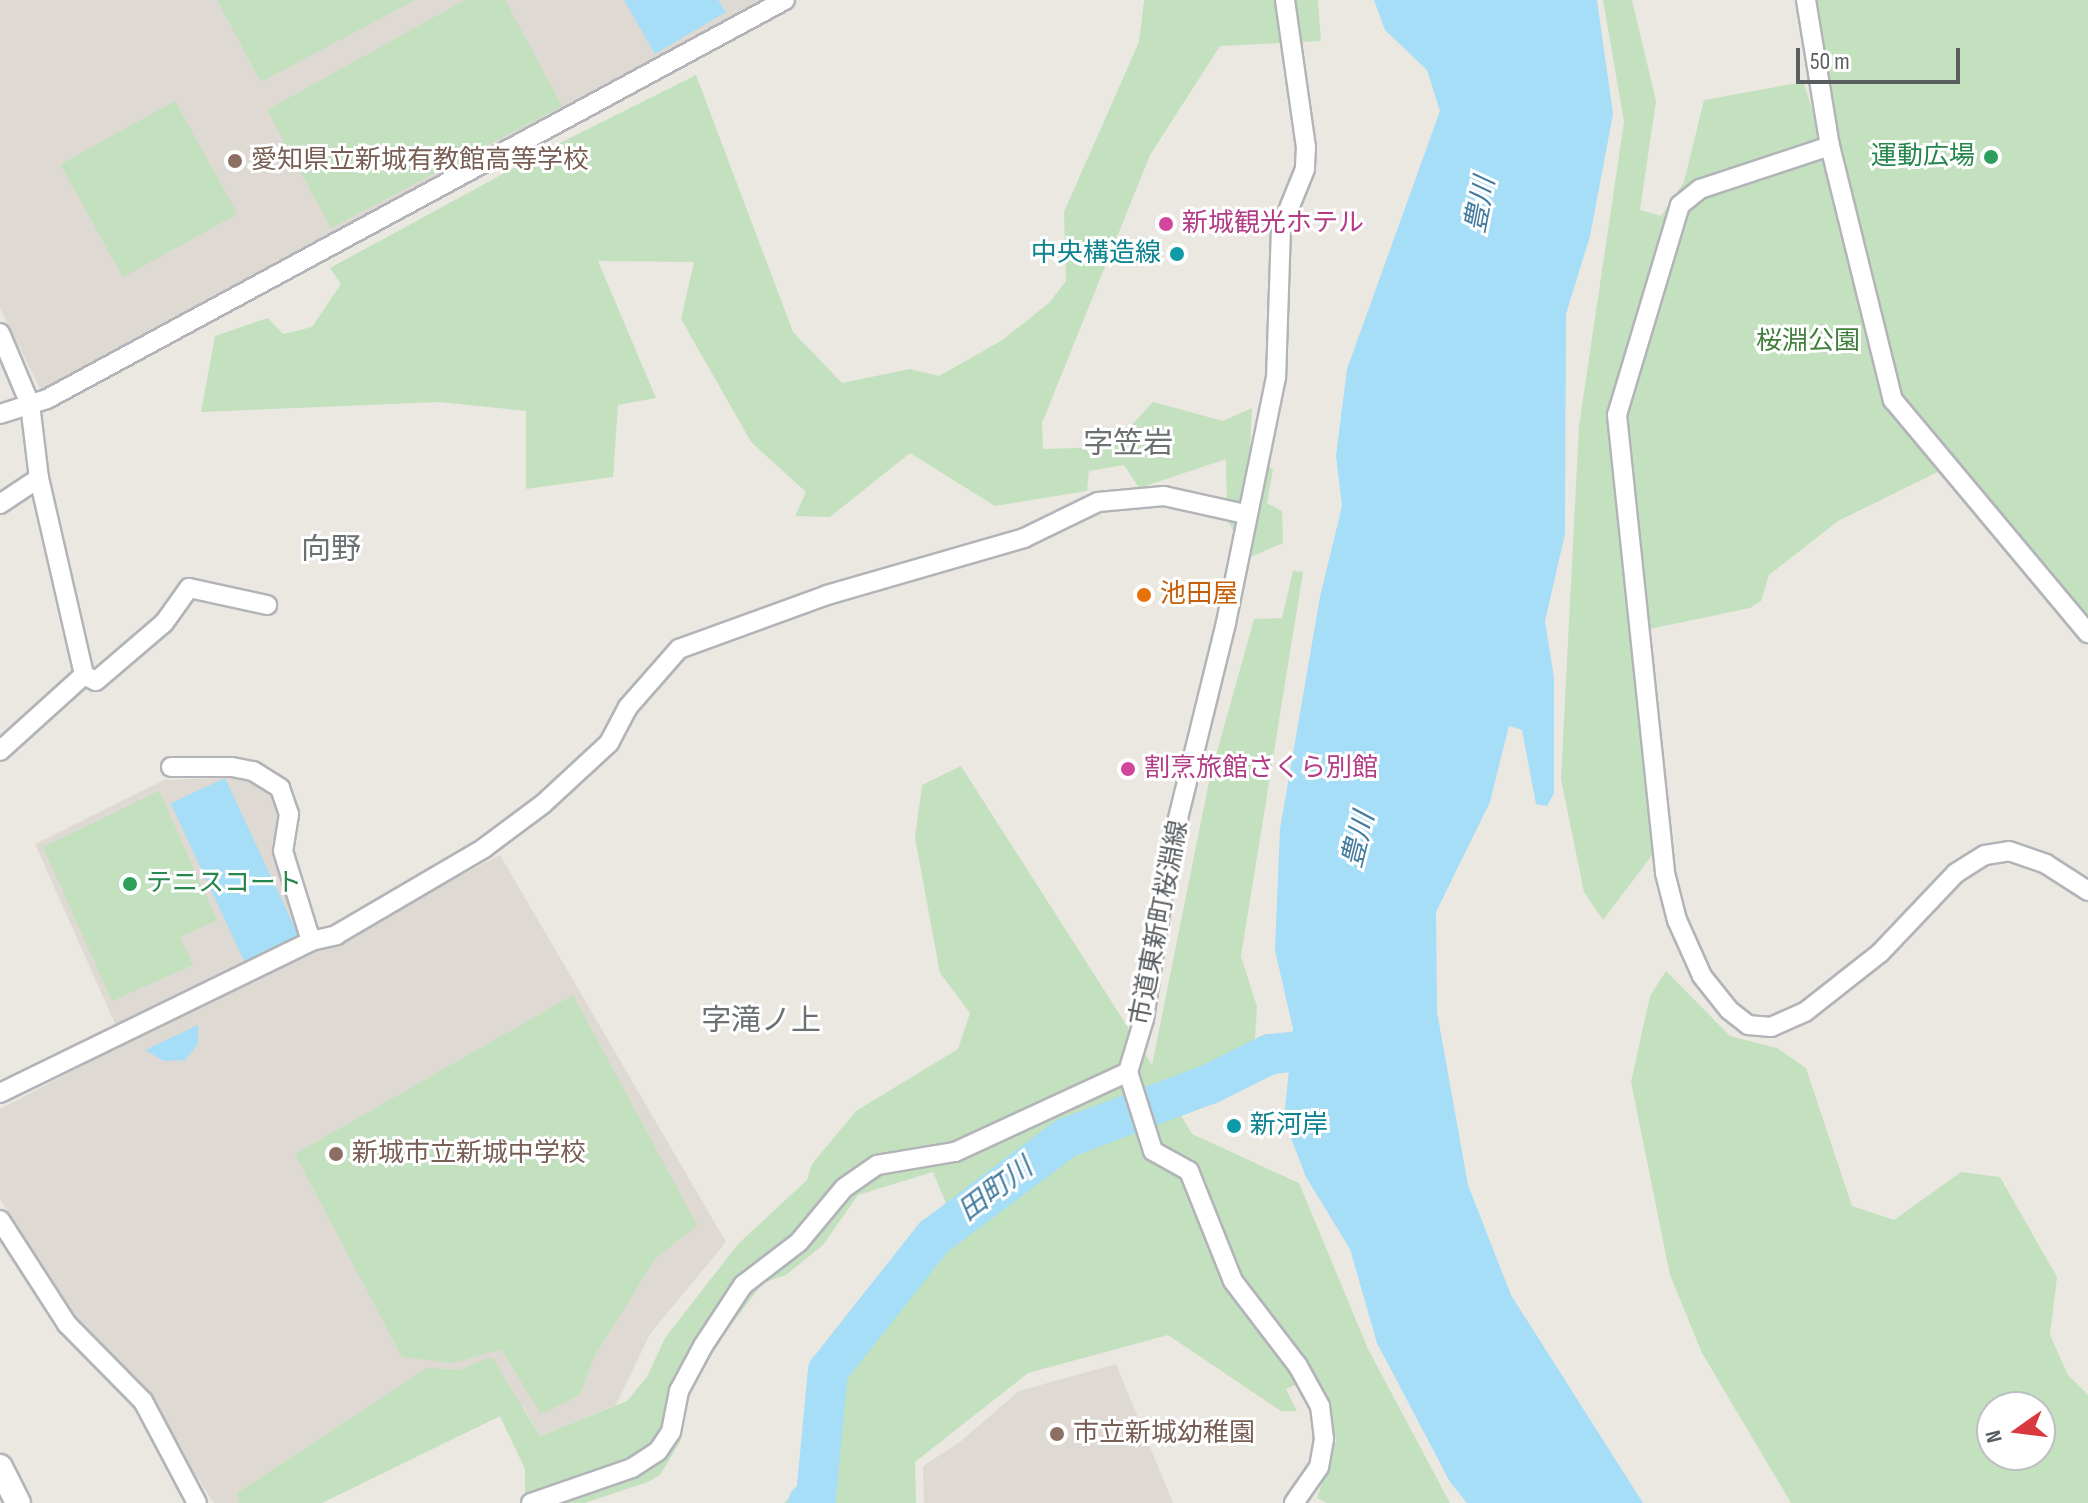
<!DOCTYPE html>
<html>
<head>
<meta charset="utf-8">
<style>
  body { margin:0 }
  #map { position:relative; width:2088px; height:1503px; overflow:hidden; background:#ebe8e1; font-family:"Sofia Sans Condensed","Noto Sans JP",sans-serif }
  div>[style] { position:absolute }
  .education>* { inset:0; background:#ded9d2 }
  .green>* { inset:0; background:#c3e1bf; transform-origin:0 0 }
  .water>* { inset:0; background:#a6ddf7; transform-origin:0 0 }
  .river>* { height:40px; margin:-20px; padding:0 20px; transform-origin:20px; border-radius:20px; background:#a6ddf7 }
  .roads { filter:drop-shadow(2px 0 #b2b4b8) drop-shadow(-2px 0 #b2b4b8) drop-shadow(0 2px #b2b4b8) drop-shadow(0 -2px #b2b4b8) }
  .street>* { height:18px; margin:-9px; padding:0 9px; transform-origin:9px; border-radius:9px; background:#fff }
  .secondary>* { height:24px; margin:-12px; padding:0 12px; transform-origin:12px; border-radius:12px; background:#fff }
  .dots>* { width:22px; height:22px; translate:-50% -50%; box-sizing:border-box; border:4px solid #fff; border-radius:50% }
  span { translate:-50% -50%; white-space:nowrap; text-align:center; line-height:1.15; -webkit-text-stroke:6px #fff; paint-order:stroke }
  .leisure-label { font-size:26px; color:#27864d }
  .right { translate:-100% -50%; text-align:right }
  .left { translate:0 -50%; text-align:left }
  .education-label { font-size:26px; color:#785e54 }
  .hotel-label { font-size:26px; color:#b23c85 }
  .culture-label { font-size:26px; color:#0d838f }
  .park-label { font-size:26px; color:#407e3b }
  .food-label { font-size:26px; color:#c56008 }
  .street-label { font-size:26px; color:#5a5e61 }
  .water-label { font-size:28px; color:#427a9e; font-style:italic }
  .quarter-label { font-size:30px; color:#6b7073 }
  .north { position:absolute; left:1976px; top:1391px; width:80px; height:80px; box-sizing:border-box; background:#fff; border:2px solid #bdbfc0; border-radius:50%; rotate:256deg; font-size:22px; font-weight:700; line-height:32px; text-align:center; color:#5a5e61 }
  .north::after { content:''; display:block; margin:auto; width:28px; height:36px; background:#d93a40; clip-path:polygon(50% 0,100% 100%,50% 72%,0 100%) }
  .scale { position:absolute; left:1796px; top:48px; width:164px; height:36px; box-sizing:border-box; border:4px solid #5a5e61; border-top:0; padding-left:10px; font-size:24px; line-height:28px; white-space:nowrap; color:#5a5e61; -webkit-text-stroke:6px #fff; paint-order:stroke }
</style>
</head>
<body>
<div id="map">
  <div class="education">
    <i style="clip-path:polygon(0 0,766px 0,42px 393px,0 308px)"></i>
    <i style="clip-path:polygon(257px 777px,272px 786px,283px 814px,272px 844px,312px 953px,500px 855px,726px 1242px,650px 1334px,616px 1405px,540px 1436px,523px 1406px,310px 1503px,214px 1503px,140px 1389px,81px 1325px,0 1199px,0 1109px,124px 1044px,35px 844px,164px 780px)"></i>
    <i style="clip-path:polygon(1116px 1364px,1173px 1503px,924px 1503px,923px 1466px,960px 1442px,1019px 1391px)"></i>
  </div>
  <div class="green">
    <i style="clip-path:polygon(217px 0,415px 0,261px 82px)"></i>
    <i style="clip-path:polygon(465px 0,505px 0,562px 106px,331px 228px,267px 110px)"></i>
    <i style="clip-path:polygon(1144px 0,1318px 0,1321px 41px,1220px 46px,1150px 155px,1042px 423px,1043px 449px,1111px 447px,1153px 402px,1223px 421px,1252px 408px,1250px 449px,1273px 470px,1267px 503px,1282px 511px,1283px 543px,1248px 558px,1227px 519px,1226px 459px,1139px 488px,1124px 465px,1089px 471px,1087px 491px,995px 506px,910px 453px,830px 517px,795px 516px,806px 492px,751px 442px,681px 319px,694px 262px,598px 261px,656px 398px,618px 405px,613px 477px,526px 489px,526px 411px,439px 402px,201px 412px,215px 336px,268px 318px,283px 334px,312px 327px,341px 284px,330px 268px,552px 147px,696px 75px,793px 332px,842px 383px,910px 369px,939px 376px,1001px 341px,1049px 303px,1066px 281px,1064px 212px,1139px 42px)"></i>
    <i style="clip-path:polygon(1603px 0,1632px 0,1656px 101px,1640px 210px,1661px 216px,1684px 182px,1704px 100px,1803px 82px,1822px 138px,1815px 152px,1697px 186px,1683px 207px,1701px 192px,1841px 152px,1816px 0,2088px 0,2088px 616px,1956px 463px,1838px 521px,1769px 575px,1761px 601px,1750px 608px,1635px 632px,1656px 850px,1603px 920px,1584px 892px,1561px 779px,1579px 426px,1624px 122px)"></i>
    <i style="left:175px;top:101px;width:129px;height:131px;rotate:61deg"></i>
    <i style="clip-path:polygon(1293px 571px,1303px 572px,1241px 956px,1257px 1007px,1255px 1039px,1231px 1057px,1163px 1085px,1192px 1134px,1299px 1183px,1368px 1349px,1450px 1503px,1327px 1503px,1317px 1498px,1336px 1441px,1323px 1392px,1311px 1378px,1286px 1389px,1297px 1411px,1281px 1411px,1168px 1335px,1028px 1373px,915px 1462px,916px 1503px,784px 1503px,808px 1483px,835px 1379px,892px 1270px,949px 1211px,933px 1172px,858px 1195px,823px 1245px,786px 1275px,763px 1283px,693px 1374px,681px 1414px,680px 1442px,660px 1475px,648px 1482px,585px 1503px,525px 1503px,525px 1469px,500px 1416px,322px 1503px,239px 1503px,237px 1493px,427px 1368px,459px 1370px,492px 1357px,540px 1436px,627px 1401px,647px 1377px,665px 1338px,738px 1244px,807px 1180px,812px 1164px,856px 1111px,958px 1049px,970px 1013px,940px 973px,915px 838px,922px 785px,961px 766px,1152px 1065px,1210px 777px,1254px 619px,1282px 618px)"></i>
    <i style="clip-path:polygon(159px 791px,217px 920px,180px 937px,193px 965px,112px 1001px,43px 847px)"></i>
    <i style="clip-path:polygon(evenodd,1666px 971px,1730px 1036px,1777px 1048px,1806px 1068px,1852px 1206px,1894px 1220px,1961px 1172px,2000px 1177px,2057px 1277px,2050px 1335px,2068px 1375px,2088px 1395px,2088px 1503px,1791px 1503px,1702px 1353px,1670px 1275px,1631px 1082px,1650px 996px,1666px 971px,1992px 1407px,2040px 1407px,2040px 1455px,1992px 1455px,1992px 1407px)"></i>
    <i style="clip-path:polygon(573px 995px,697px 1225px,655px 1259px,594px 1357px,580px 1395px,541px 1414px,501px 1349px,454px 1363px,402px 1357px,295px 1154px)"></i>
  </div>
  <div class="water">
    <i style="clip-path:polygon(624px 0,718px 0,726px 12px,655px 54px)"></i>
    <i style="clip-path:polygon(1374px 0,1597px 0,1613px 114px,1590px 236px,1566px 314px,1565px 534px,1545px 621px,1554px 678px,1554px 793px,1547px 806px,1536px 804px,1522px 730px,1509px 726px,1490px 802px,1436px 912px,1437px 1012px,1468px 1185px,1511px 1295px,1643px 1503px,1467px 1503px,1450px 1482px,1377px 1343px,1350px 1249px,1306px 1177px,1284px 1120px,1293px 1029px,1275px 950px,1280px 829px,1320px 597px,1342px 506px,1336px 456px,1347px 369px,1440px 111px,1427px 70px,1385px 30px)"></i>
    <i style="left:225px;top:778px;width:175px;height:60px;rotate:65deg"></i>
    <i style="clip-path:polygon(198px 1025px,198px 1044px,185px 1060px,164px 1061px,145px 1050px)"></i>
  </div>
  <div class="river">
    <i style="left:808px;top:1503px;width:10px;rotate:-37deg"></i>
    <i style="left:816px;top:1497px;width:127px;rotate:-84.6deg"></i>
    <i style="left:828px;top:1371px;width:171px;rotate:-51.7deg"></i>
    <i style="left:934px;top:1237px;width:165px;rotate:-36.9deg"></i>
    <i style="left:1066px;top:1138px;width:154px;rotate:-20.6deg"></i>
    <i style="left:1210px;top:1084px;width:67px;rotate:-26.6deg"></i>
    <i style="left:1270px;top:1054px;width:76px;rotate:-6deg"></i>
  </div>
  <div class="roads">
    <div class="street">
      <i style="left:1285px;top:0;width:148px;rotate:81.9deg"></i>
      <i style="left:1306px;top:147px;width:22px;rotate:93deg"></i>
      <i style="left:1305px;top:169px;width:64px;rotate:112.1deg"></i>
      <i style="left:1281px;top:228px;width:149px;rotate:91.9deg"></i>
      <i style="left:1276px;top:377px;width:251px;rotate:101.5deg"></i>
      <i style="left:1226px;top:623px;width:244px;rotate:103.8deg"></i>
      <i style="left:1168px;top:860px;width:161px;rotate:98.6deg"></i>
      <i style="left:1144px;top:1019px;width:55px;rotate:106.8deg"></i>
      <i style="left:1128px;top:1072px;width:83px;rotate:72.4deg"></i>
      <i style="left:1153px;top:1151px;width:41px;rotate:29.1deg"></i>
      <i style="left:1189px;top:1171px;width:118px;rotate:68.2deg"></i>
      <i style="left:1233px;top:1281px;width:107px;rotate:52.6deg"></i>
      <i style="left:1298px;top:1366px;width:46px;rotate:61.2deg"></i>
      <i style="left:1320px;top:1406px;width:33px;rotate:83deg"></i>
      <i style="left:1324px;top:1439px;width:28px;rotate:100deg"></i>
      <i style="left:1319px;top:1467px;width:44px;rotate:124.8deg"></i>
      <i style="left:1806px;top:0;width:148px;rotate:80.7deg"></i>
      <i style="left:1830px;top:146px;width:262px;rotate:76.1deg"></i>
      <i style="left:1893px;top:400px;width:304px;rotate:50.1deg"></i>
      <i style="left:1830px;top:146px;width:137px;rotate:161.7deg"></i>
      <i style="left:1700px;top:189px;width:26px;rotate:141deg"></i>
      <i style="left:1680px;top:205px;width:219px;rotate:106.7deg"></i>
      <i style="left:1617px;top:415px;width:461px;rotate:84deg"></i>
      <i style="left:1665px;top:873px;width:49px;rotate:75.7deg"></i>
      <i style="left:1677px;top:920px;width:61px;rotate:65.9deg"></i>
      <i style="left:1702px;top:976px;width:43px;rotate:51.5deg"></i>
      <i style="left:1729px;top:1010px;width:24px;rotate:38deg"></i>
      <i style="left:1748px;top:1025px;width:23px;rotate:5deg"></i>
      <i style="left:1771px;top:1027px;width:37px;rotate:-24deg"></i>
      <i style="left:1805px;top:1012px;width:95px;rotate:-38.2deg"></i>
      <i style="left:1880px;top:953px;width:110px;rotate:-46.5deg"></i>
      <i style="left:1956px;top:873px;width:34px;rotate:-32deg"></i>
      <i style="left:1985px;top:855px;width:24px;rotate:-9deg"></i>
      <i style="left:2009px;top:851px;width:39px;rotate:19deg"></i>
      <i style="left:2046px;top:864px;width:50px;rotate:32.7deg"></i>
      <i style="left:0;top:333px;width:77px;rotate:67.1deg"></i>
      <i style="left:30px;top:404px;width:75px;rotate:83.1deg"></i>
      <i style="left:39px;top:478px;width:202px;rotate:77.1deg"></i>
      <i style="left:84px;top:675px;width:113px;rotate:137.9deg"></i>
      <i style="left:0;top:414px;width:49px;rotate:-17.7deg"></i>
      <i style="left:47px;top:399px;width:839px;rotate:-28.4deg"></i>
      <i style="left:0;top:504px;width:47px;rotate:-33.7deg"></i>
      <i style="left:84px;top:675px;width:13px;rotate:27deg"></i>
      <i style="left:96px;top:681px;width:89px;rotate:-40.5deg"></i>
      <i style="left:164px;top:623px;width:43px;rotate:-54.5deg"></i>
      <i style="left:189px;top:588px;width:80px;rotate:12.3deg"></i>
      <i style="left:171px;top:767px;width:61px"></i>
      <i style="left:232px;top:767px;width:21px;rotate:11deg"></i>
      <i style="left:253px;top:771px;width:32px;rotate:32deg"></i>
      <i style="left:280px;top:788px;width:28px;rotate:71deg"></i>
      <i style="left:289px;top:814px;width:37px;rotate:99deg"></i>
      <i style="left:283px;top:851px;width:94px;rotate:72.7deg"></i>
      <i style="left:0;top:1093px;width:346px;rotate:-26deg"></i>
      <i style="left:311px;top:941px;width:26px;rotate:-13deg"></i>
      <i style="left:336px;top:935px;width:172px;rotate:-30.4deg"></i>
      <i style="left:484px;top:848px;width:74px;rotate:-36.7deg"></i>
      <i style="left:543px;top:804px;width:90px;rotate:-42.7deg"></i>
      <i style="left:609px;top:743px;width:41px;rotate:-62.2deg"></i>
      <i style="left:628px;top:707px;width:77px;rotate:-48.7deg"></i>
      <i style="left:679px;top:649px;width:158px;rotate:-20deg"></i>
      <i style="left:827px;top:595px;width:205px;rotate:-16.1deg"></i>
      <i style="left:1024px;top:538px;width:82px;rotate:-25.9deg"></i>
      <i style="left:1098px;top:502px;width:66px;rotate:-5.2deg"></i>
      <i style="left:1164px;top:496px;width:83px;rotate:12.5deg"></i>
      <i style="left:0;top:1220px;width:124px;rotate:57.2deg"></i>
      <i style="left:67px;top:1324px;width:108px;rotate:45.4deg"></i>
      <i style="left:143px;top:1401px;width:115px;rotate:62.1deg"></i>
      <i style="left:531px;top:1503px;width:107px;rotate:-19.1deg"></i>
      <i style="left:632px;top:1468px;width:31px;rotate:-33deg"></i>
      <i style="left:658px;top:1451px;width:23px;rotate:-56deg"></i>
      <i style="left:671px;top:1432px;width:42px;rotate:-79deg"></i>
      <i style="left:679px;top:1391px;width:51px;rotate:-61.9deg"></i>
      <i style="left:703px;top:1346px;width:73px;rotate:-56.7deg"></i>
      <i style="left:743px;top:1285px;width:71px;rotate:-37.5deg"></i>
      <i style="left:799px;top:1242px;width:70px;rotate:-50.2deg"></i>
      <i style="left:844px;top:1188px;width:40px;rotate:-34.9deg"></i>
      <i style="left:877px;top:1165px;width:79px;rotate:-9.5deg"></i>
      <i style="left:955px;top:1152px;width:191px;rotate:-24.8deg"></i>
    </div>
    <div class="secondary">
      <i style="left:0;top:1467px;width:40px;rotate:63.4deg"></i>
    </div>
  </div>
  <div class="dots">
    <i style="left:1991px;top:157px;background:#2e9e5b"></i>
    <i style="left:235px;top:161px;background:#8d6e63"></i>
    <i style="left:1166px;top:224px;background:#d1479c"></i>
    <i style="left:1177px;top:254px;background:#0f9aa8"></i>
    <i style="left:1144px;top:595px;background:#e8710a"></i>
    <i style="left:1128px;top:769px;background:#d1479c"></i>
    <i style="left:130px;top:884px;background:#2e9e5b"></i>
    <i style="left:1234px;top:1126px;background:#0f9aa8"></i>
    <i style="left:336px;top:1154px;background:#8d6e63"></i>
    <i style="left:1057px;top:1434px;background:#8d6e63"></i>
  </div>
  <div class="leisure-label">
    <span class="right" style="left:1975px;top:157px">運動広場</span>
    <span class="left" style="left:146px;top:884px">テニスコート</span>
  </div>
  <div class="education-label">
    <span class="left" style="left:251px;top:161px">愛知県立新城有教館高等学校</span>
    <span class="left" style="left:352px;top:1154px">新城市立新城中学校</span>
    <span class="left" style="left:1073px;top:1434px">市立新城幼稚園</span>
  </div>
  <div class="hotel-label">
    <span class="left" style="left:1182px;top:224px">新城観光ホテル</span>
    <span class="left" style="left:1144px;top:769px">割烹旅館さくら別館</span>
  </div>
  <div class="culture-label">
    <span class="right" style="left:1161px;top:254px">中央構造線</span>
    <span class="left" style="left:1250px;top:1126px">新河岸</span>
  </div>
  <div class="park-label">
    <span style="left:1808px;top:342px">桜淵公園</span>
  </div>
  <div class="food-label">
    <span class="left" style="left:1160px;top:595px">池田屋</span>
  </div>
  <div class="street-label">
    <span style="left:1160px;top:923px;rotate:-79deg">市道東新町桜淵線</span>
  </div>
  <div class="water-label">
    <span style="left:1481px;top:205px;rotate:-79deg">豊川</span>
    <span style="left:1359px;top:840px;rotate:-76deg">豊川</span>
    <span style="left:996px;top:1190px;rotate:-37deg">田町川</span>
  </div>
  <div class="quarter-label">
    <span style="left:1128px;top:444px">字笠岩</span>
    <span style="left:331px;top:550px">向野</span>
    <span style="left:761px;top:1021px">字滝ノ上</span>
  </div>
  <div class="north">N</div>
  <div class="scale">50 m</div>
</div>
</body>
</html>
